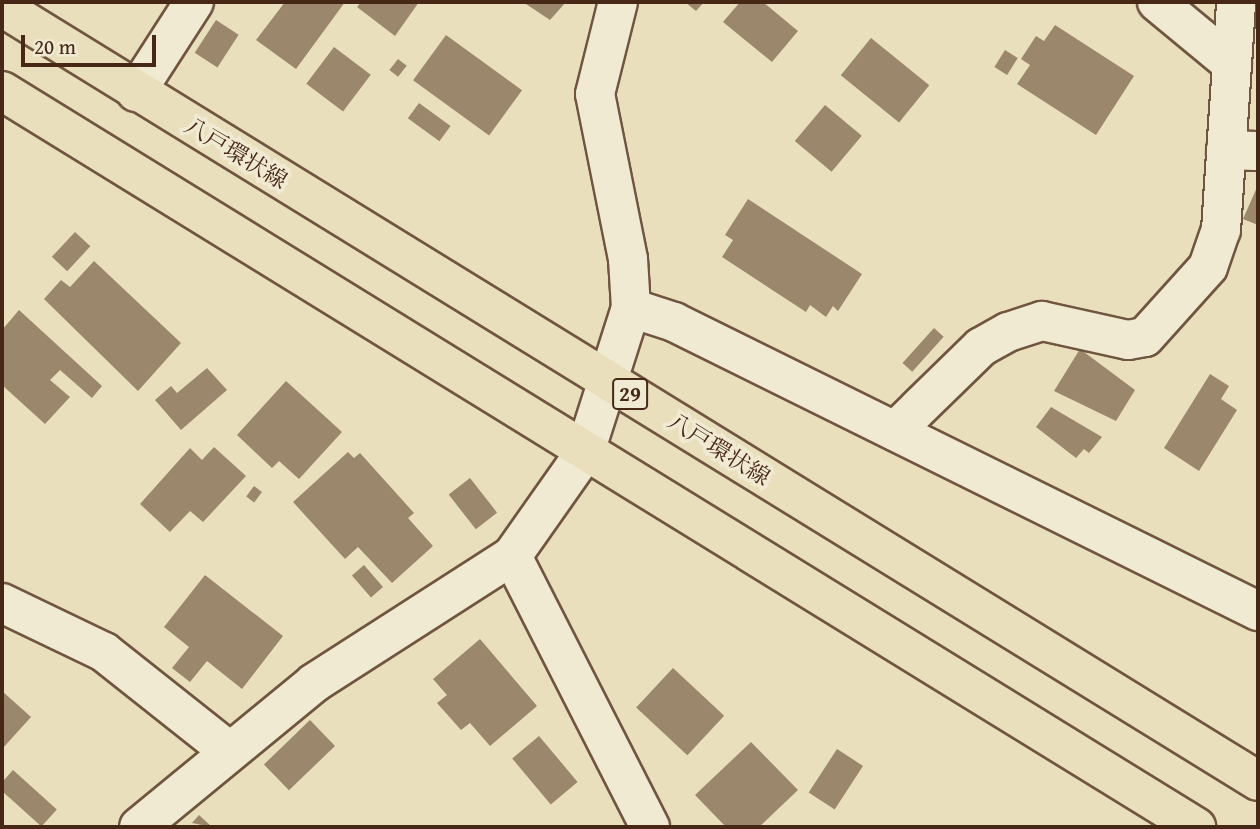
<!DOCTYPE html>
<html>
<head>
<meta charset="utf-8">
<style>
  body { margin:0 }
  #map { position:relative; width:1260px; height:829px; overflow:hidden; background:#e9dfbc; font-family:"Gentium Book Plus","Noto Serif JP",serif }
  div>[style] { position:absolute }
  .building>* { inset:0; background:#9b876c; transform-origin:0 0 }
  .roads { filter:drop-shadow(2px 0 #705540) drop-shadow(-2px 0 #705540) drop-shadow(0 2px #705540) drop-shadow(0 -2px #705540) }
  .street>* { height:38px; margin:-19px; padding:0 19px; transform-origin:19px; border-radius:19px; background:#f1ead3 }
  .primary>* { height:38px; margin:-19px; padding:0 19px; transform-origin:19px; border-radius:19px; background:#e9dfbc }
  span { translate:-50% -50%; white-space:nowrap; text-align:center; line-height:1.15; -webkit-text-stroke:7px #f1ead3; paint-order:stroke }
  .shield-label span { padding:2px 5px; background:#f1ead3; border:2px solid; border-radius:5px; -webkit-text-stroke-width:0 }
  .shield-label { font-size:21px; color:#472716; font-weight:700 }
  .street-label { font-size:23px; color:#472716 }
  .frame { position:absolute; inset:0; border:4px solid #472716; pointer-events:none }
  .scale { position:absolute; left:21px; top:35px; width:135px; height:32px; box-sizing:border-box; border:4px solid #472716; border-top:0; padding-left:9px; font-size:21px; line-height:24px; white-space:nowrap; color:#472716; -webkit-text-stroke:5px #f1ead3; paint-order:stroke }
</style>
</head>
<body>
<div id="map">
  <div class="building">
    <i style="clip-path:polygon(285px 2px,345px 2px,296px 69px,256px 40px)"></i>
    <i style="clip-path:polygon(361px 2px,419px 2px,395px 36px,357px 7px)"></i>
    <i style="clip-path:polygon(523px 2px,566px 2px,550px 20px)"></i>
    <i style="clip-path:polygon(685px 2px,704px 2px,696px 11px)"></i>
    <i style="clip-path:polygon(740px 2px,763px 2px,798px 31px,772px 62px,723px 22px)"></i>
    <i style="left:216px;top:20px;width:27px;height:39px;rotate:33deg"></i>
    <i style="clip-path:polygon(1055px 25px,1134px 76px,1096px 135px,1017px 84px,1030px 65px,1021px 59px,1036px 36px,1044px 41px)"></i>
    <i style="left:446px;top:35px;width:94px;height:56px;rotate:36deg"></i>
    <i style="left:871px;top:38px;width:75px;height:48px;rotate:39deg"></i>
    <i style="left:334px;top:47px;width:46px;height:46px;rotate:37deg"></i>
    <i style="left:1005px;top:50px;width:15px;height:20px;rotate:32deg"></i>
    <i style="left:398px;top:59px;width:11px;height:14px;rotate:38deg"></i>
    <i style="left:419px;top:103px;width:39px;height:19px;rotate:36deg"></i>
    <i style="left:825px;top:105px;width:48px;height:47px;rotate:40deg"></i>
    <i style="clip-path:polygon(1258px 185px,1258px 225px,1243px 219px)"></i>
    <i style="clip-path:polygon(748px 199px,862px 274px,838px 311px,833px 306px,826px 317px,810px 305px,806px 312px,722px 257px,733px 240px,725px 235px)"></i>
    <i style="left:75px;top:232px;width:21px;height:34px;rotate:43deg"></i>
    <i style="clip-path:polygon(94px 261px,181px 343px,138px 391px,44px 299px,61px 280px,70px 287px)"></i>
    <i style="clip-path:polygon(19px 310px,102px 386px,92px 398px,60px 370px,50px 380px,70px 397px,45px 424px,2px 385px,2px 330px)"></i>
    <i style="left:934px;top:328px;width:13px;height:47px;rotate:42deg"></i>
    <i style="clip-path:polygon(1080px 349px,1135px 390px,1116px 421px,1054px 391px)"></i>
    <i style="clip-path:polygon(207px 368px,227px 390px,181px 430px,155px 400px,171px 386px,177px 393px)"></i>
    <i style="clip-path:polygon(1210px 374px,1229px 386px,1221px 399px,1237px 410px,1199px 471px,1164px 448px)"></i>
    <i style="clip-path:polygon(286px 381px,342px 432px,299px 479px,279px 461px,272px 468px,237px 435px)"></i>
    <i style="clip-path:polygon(1051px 407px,1102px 437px,1089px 453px,1084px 449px,1076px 458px,1036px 427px)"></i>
    <i style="clip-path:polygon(214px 447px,246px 476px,203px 522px,190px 511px,170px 532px,140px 504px,190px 448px,202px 460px)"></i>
    <i style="clip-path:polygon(348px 452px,354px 458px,360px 453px,414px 513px,408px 518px,433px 546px,392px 583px,358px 547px,345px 559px,293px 502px)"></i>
    <i style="left:470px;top:478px;width:44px;height:27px;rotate:52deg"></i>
    <i style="left:254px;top:486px;width:10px;height:13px;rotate:37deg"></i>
    <i style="left:364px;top:565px;width:29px;height:16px;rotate:49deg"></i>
    <i style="clip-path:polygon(205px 575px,283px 636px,242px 689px,207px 661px,190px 682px,172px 668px,189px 647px,164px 627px)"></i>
    <i style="clip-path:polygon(480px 639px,537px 706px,490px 746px,470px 723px,461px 730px,437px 703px,447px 695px,433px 679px)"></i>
    <i style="left:673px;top:668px;width:70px;height:54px;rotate:43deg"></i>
    <i style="clip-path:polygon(2px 691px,31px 717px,2px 749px)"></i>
    <i style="left:310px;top:720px;width:36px;height:64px;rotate:46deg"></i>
    <i style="left:539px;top:736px;width:60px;height:35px;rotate:50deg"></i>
    <i style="clip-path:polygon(751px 742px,798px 790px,759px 827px,726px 827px,695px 795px)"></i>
    <i style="left:837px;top:749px;width:31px;height:52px;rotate:33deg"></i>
    <i style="left:13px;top:770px;width:59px;height:23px;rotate:42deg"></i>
    <i style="clip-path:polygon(199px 815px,212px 827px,192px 823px)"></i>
  </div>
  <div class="roads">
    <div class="street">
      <i style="left:1157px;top:2px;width:97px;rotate:39.6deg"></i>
      <i style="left:136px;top:92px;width:107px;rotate:-57.2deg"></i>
      <i style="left:1226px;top:150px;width:32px;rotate:2deg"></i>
      <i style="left:631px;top:308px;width:45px;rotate:18deg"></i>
      <i style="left:674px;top:322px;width:652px;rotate:26.33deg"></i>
      <i style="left:895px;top:431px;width:120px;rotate:-44.3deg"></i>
      <i style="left:981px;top:347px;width:31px;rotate:-29deg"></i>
      <i style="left:1008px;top:332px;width:36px;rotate:-18deg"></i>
      <i style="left:1042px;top:321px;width:88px;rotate:12.5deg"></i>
      <i style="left:1128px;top:340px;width:17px;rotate:-10deg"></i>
      <i style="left:1145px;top:337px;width:94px;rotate:-48deg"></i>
      <i style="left:1208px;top:267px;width:39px;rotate:-71deg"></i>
      <i style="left:1221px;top:230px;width:228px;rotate:-86.2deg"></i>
      <i style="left:512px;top:556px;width:304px;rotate:63deg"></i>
      <i style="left:2px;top:603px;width:113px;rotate:25.7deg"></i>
      <i style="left:104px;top:652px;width:159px;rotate:38.4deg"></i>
      <i style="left:139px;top:827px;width:227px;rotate:-39.4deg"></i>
      <i style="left:314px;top:683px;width:235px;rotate:-32.7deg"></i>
      <i style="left:512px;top:556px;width:127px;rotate:-54.9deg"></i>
      <i style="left:585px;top:452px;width:151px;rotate:-72.3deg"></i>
      <i style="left:631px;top:308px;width:49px;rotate:-93.5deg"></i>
      <i style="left:628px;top:259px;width:168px;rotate:-101.3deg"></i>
      <i style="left:595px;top:94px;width:95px;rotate:-76deg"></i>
    </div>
    <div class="primary">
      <i style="left:2px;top:7px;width:1475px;rotate:31.64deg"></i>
      <i style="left:2px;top:91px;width:1403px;rotate:31.65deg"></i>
    </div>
  </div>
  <div class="shield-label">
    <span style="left:630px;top:394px">29</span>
  </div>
  <div class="street-label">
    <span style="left:236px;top:153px;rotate:31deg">八戸環状線</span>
    <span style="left:719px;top:449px;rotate:32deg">八戸環状線</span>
  </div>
  <div class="frame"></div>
  <div class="scale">20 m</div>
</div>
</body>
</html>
